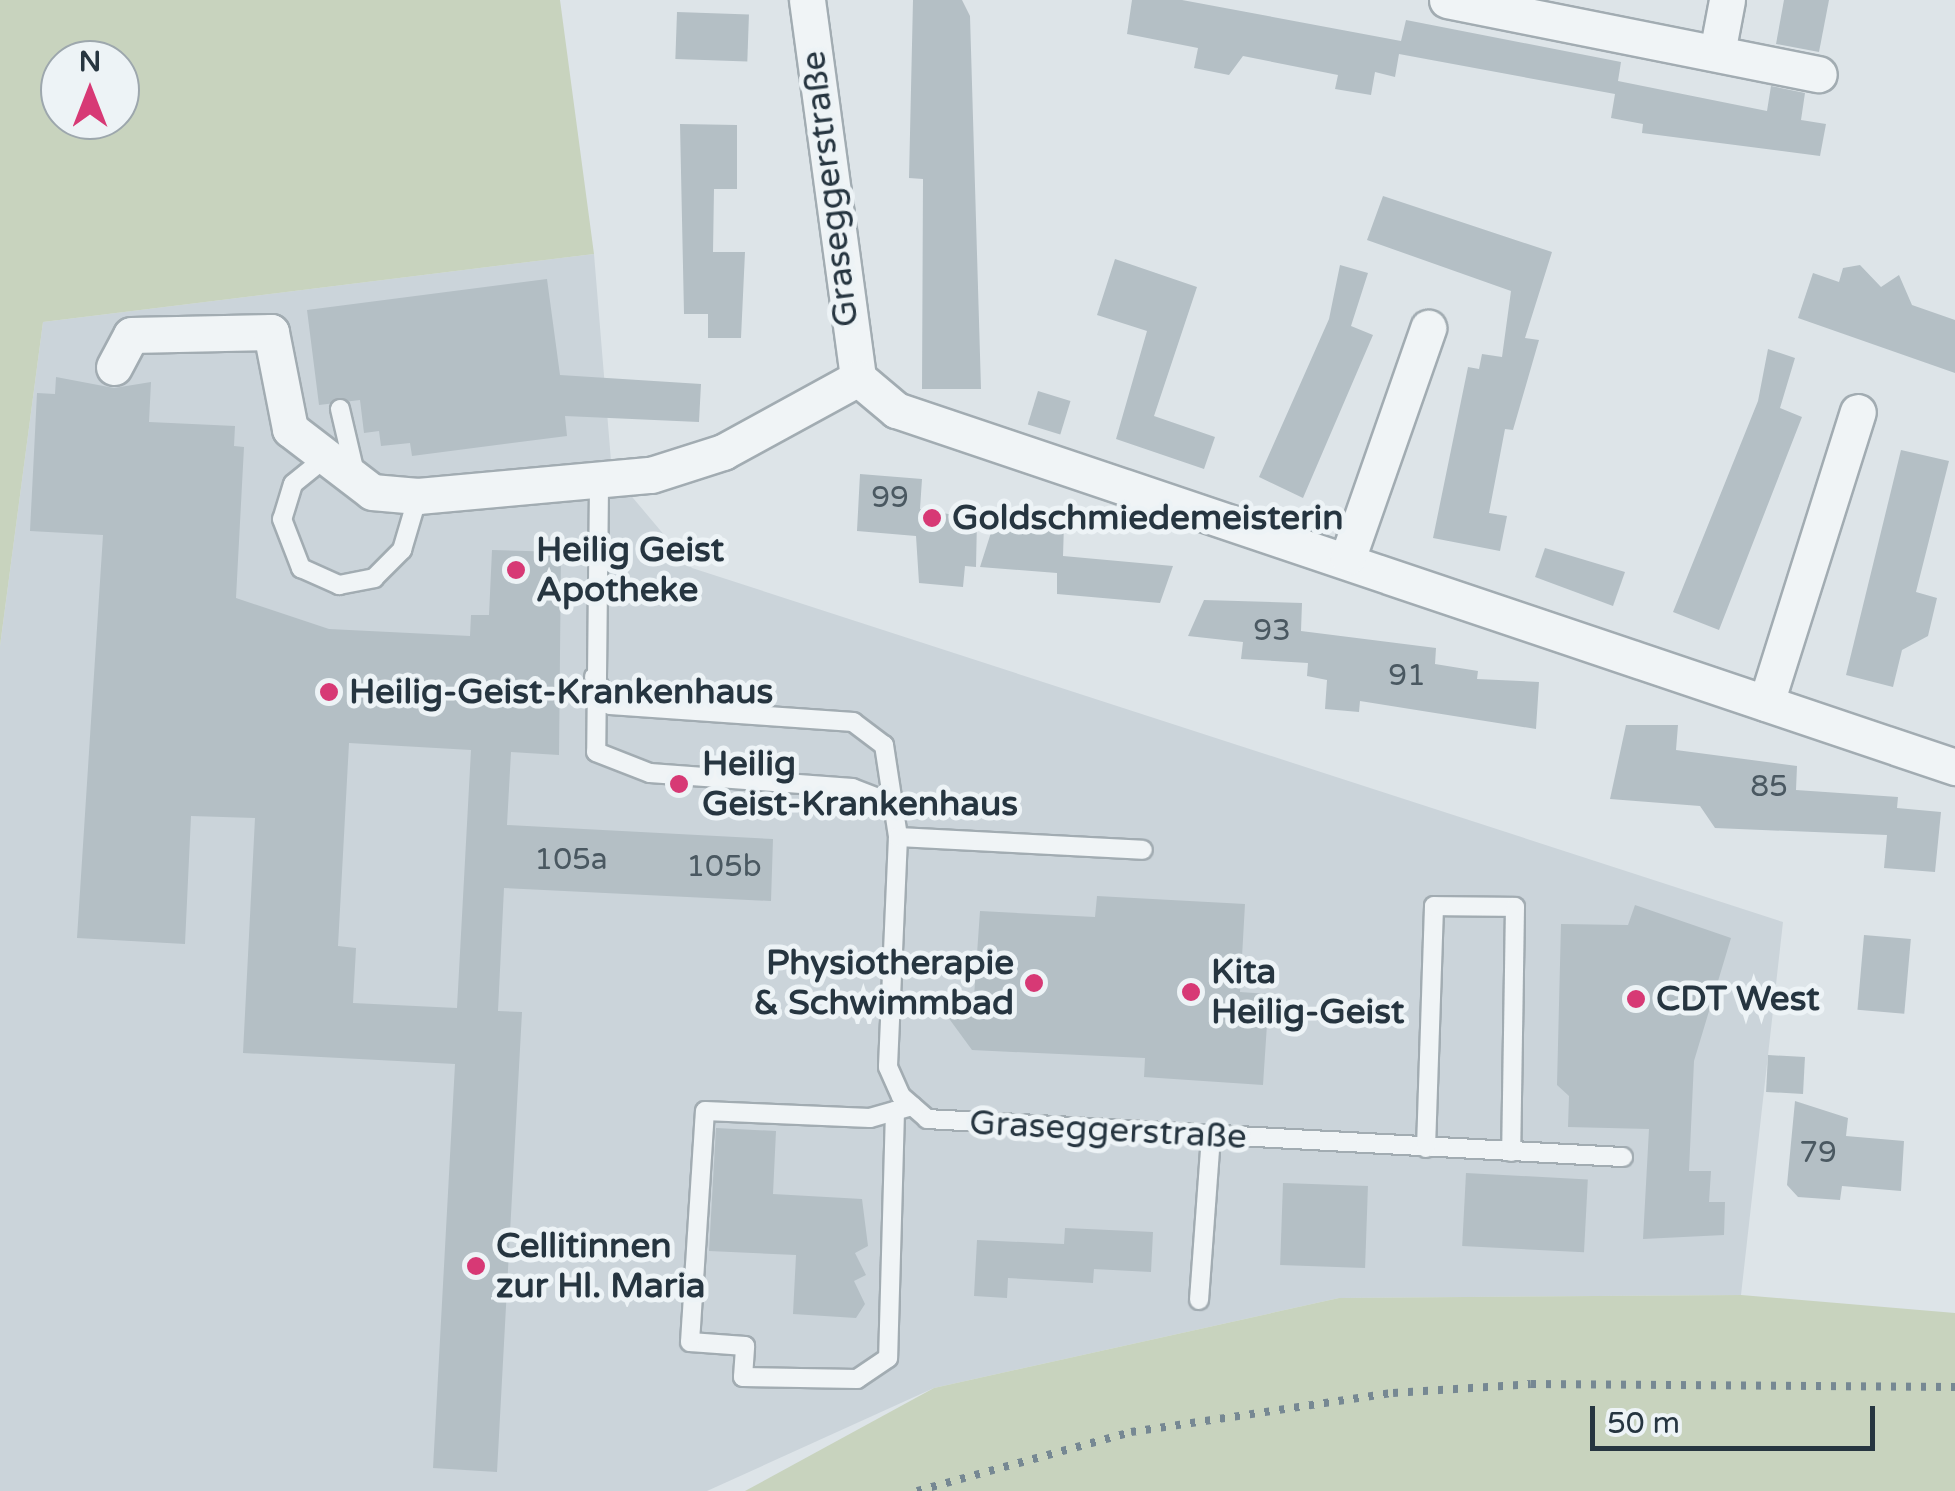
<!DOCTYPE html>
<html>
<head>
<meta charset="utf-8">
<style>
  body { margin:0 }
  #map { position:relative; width:1955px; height:1491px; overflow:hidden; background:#dde4e8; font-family:"Varela Round",sans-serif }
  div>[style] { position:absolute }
  .built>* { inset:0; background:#cbd4da }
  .green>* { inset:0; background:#c8d3be }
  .building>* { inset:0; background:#b4bfc5; transform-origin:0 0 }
  .roads { filter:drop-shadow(2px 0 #a2acb2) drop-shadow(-2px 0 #a2acb2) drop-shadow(0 2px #a2acb2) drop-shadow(0 -2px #a2acb2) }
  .lane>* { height:18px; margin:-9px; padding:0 9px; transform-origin:9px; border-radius:9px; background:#f0f4f6 }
  .street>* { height:35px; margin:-17.5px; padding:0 17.5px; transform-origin:17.5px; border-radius:17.5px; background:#f0f4f6 }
  .rail>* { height:8px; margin-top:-4px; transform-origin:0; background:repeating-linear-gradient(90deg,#768893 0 5px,transparent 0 15px) }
  .dots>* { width:28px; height:28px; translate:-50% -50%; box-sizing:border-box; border:5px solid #edf3f6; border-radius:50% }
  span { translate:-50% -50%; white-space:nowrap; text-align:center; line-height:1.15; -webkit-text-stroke:10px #edf3f6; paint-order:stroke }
  .number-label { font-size:30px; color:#4a5861 }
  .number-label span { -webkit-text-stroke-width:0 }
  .street-label { font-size:35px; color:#263540 }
  .poi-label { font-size:35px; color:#263540; font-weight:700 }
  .left { translate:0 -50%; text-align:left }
  .right { translate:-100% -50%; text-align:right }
  .north { position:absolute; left:40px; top:40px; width:100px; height:100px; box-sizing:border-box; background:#edf3f6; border:2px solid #9da7ad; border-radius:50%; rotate:0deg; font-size:28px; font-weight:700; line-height:40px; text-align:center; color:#263540 }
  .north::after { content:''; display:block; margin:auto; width:35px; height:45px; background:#d73975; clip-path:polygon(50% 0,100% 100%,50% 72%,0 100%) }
  .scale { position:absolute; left:1590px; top:1406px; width:285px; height:45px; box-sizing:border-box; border:5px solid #263540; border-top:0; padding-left:12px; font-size:30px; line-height:35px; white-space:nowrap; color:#263540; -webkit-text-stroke:8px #edf3f6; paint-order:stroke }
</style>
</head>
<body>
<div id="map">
  <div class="built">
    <i style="clip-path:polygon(594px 254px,612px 473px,692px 568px,1783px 922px,1741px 1295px,1339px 1298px,934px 1388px,707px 1491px,0 1491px,0 646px,43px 322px)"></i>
  </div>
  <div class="green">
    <i style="clip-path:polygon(evenodd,0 0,560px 0,594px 254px,43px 322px,0 646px,0 0,60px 60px,120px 60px,120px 120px,60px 120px,60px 60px)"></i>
    <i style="clip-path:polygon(1741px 1295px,1955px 1313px,1955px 1491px,745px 1491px,934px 1388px,1339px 1298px)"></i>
  </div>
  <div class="building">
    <i style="clip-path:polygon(913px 0,962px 0,970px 16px,981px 389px,922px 389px,923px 179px,909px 178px)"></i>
    <i style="clip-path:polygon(1132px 0,1182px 0,1401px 41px,1406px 20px,1621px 62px,1618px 81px,1767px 111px,1771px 86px,1805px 93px,1801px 120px,1826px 124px,1820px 156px,1642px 133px,1643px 124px,1611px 118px,1615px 94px,1399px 54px,1395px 77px,1375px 72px,1371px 95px,1335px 89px,1338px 75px,1243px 56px,1229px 75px,1194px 68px,1198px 48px,1127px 34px)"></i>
    <i style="clip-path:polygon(1784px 0,1829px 0,1819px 52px,1776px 44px)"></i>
    <i style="left:677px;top:12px;width:72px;height:47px;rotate:2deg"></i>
    <i style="clip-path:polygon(680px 124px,737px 125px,737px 189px,714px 189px,713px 252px,745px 252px,741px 338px,708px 338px,708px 314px,684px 314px)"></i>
    <i style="clip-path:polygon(1383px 196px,1552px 252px,1525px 338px,1539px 340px,1513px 430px,1505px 429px,1489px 513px,1507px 516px,1500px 551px,1433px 538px,1468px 367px,1479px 369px,1482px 354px,1502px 357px,1511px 291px,1367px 240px)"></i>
    <i style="clip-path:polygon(1115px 259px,1197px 287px,1154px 416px,1215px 437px,1204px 469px,1116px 439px,1147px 331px,1097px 315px)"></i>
    <i style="clip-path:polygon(1340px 265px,1368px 273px,1351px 326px,1373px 335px,1303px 498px,1259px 477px,1329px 319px)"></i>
    <i style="clip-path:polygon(1860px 265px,1881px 287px,1899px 275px,1912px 305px,1955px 320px,1955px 373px,1798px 318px,1813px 273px,1839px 282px,1843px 268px)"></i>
    <i style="clip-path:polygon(547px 279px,560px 375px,701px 384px,699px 422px,565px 416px,567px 436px,412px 456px,410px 443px,381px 446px,379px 431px,364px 433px,360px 400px,319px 405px,307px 310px)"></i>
    <i style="clip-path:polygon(1768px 349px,1795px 358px,1780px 408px,1802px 417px,1719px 630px,1673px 612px,1758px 401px)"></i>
    <i style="clip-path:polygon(evenodd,56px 377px,114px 388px,151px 382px,149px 422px,235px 426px,234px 446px,244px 447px,236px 598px,329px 629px,470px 636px,471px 615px,489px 615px,492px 550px,561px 552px,559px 755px,511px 752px,507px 825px,773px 839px,771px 901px,504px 888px,498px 1011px,522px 1012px,497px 1472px,433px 1468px,455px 1064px,243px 1053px,255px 818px,191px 816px,185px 944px,77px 938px,103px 535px,30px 531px,37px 393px,55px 394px,56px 377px,349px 743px,471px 750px,457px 1008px,353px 1003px,356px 948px,338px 946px,349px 743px)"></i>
    <i style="left:1038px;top:391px;width:34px;height:35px;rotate:17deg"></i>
    <i style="clip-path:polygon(1901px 450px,1949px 461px,1916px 592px,1937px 598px,1928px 636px,1902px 650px,1893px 687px,1846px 675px)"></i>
    <i style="clip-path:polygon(860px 474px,922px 479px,920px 509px,977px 519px,976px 567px,965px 566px,963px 587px,919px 583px,916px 536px,857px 531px)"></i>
    <i style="clip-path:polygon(995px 520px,1064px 524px,1063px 556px,1173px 566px,1160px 603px,1057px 594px,1057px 573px,980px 567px)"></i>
    <i style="clip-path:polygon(1545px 548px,1625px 572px,1613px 606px,1535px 577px)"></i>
    <i style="clip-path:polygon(1204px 600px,1302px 603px,1301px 631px,1436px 648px,1435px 664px,1478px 671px,1477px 679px,1539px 682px,1536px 729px,1360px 701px,1359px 712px,1325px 709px,1327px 680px,1307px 676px,1308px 663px,1241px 659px,1243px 642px,1188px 636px)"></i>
    <i style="clip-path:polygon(1626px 725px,1678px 725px,1676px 750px,1797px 766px,1796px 790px,1898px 797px,1897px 808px,1941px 812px,1935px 872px,1884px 868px,1887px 835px,1715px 828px,1700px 806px,1610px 799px)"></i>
    <i style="clip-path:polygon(1097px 896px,1245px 904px,1240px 992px,1269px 994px,1263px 1085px,1144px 1077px,1145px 1058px,972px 1050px,942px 1009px,973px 1011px,980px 911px,1095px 917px)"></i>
    <i style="clip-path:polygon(1635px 905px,1731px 938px,1694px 1061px,1689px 1171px,1711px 1171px,1709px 1202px,1725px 1202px,1724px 1235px,1643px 1239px,1649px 1129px,1568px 1127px,1569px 1096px,1557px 1085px,1561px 924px,1628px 925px)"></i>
    <i style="left:1864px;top:935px;width:47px;height:75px;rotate:5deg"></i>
    <i style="left:1768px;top:1055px;width:37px;height:37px;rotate:3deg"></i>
    <i style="clip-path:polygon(1795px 1101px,1848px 1118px,1846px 1136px,1904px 1141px,1901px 1191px,1842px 1186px,1840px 1200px,1798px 1197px,1787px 1185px)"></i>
    <i style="clip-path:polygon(716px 1128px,776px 1131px,773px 1194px,862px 1199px,868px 1246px,855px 1253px,866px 1275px,854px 1281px,865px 1304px,856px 1318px,793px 1314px,796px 1255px,709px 1251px)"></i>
    <i style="left:1466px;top:1173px;width:122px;height:73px;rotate:3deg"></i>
    <i style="left:1283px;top:1183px;width:85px;height:82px;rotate:2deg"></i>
    <i style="clip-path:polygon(1065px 1228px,1153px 1232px,1151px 1272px,1094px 1269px,1093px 1283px,1008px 1278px,1007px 1298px,974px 1296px,977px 1240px,1064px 1244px)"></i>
  </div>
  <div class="roads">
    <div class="lane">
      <i style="left:340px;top:409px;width:66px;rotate:76.8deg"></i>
      <i style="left:325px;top:458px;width:41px;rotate:140.9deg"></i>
      <i style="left:293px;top:484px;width:37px;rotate:107deg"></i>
      <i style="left:282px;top:519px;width:53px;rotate:68.8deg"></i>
      <i style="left:301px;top:568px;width:42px;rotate:24.1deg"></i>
      <i style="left:339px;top:585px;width:36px;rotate:-11deg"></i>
      <i style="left:374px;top:578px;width:40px;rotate:-45deg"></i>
      <i style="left:402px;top:550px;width:56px;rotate:-73.5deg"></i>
      <i style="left:599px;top:486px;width:266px;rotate:90.6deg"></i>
      <i style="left:596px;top:752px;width:58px;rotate:21.3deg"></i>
      <i style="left:650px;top:773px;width:203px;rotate:4.2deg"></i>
      <i style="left:852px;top:788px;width:36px;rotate:21deg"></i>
      <i style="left:594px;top:677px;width:32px;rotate:60deg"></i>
      <i style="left:610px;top:705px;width:244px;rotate:4deg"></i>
      <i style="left:853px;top:722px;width:39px;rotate:37deg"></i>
      <i style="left:884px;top:745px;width:93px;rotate:81.3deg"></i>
      <i style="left:898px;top:837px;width:230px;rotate:92.5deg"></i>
      <i style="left:888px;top:1067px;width:32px;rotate:66deg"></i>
      <i style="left:901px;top:1096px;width:35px;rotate:41deg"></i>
      <i style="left:927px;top:1119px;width:697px;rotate:3.13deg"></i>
      <i style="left:898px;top:837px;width:245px;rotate:3deg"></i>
      <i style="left:895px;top:1111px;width:247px;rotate:91.6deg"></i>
      <i style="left:888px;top:1358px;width:37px;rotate:146deg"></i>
      <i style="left:857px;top:1379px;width:114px;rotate:-179deg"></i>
      <i style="left:743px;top:1377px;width:31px;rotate:-86deg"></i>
      <i style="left:745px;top:1346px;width:55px;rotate:-175.8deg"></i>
      <i style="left:690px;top:1342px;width:231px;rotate:-86.3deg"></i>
      <i style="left:705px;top:1111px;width:165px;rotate:2.4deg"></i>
      <i style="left:870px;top:1118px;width:44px;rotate:-15.9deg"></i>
      <i style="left:1426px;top:1148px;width:242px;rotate:-88.1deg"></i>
      <i style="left:1434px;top:906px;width:81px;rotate:0.7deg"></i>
      <i style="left:1515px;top:907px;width:245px;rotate:90.9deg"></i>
      <i style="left:1199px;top:1300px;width:164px;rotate:-85.8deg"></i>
    </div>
    <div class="street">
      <i style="left:807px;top:0;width:381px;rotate:82.3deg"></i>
      <i style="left:1447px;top:0;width:379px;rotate:11.3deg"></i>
      <i style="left:1717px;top:53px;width:54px;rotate:-79.3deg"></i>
      <i style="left:114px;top:367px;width:36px;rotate:-62deg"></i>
      <i style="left:131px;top:335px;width:140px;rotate:-1.2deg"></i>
      <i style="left:271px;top:332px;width:99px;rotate:78.9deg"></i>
      <i style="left:290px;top:429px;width:103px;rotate:37.5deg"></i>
      <i style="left:372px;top:492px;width:46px;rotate:5deg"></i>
      <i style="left:418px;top:496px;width:234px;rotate:-5.2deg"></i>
      <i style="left:651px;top:475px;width:76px;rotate:-17.7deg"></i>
      <i style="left:723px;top:452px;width:154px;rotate:-28.7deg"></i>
      <i style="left:858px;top:378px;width:50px;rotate:40.1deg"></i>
      <i style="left:896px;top:410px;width:1118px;rotate:18.63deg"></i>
      <i style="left:1348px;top:557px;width:243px;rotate:-70.7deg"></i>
      <i style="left:1766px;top:703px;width:305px;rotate:-72.5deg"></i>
    </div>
  </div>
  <div class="rail">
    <i style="left:917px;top:1491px;width:222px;rotate:-15.4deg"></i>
    <i style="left:1131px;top:1432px;width:265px;rotate:-8.5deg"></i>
    <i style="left:1393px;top:1393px;width:138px;rotate:-3.7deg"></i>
    <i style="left:1531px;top:1384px;width:424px;rotate:0.4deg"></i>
  </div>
  <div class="dots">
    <i style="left:932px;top:518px;background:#d73975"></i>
    <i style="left:516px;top:570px;background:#d73975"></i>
    <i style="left:329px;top:692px;background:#d73975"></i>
    <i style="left:679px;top:784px;background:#d73975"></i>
    <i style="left:1034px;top:983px;background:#d73975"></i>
    <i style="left:1191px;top:992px;background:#d73975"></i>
    <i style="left:1636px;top:999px;background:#d73975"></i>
    <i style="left:476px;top:1266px;background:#d73975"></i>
  </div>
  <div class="number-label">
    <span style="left:890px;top:498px">99</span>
    <span style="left:1272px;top:631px">93</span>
    <span style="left:1407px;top:676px">91</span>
    <span style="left:1769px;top:787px">85</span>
    <span style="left:571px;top:860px">105a</span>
    <span style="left:724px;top:867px">105b</span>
    <span style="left:1818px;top:1153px">79</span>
  </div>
  <div class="street-label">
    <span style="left:830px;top:189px;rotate:-97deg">Graseggerstraße</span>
    <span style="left:1108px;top:1130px;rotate:3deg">Graseggerstraße</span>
  </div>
  <div class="poi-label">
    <span class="left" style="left:952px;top:518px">Goldschmiedemeisterin</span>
    <span class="left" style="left:536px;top:570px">Heilig Geist<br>Apotheke</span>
    <span class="left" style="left:349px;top:692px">Heilig-Geist-Krankenhaus</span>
    <span class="left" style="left:702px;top:784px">Heilig<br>Geist-Krankenhaus</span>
    <span class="right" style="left:1014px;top:983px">Physiotherapie<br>&amp; Schwimmbad</span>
    <span class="left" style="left:1211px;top:992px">Kita<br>Heilig-Geist</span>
    <span class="left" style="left:1656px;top:999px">CDT West</span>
    <span class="left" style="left:496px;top:1266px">Cellitinnen<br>zur Hl. Maria</span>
  </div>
  <div class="north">N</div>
  <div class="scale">50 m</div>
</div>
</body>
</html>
